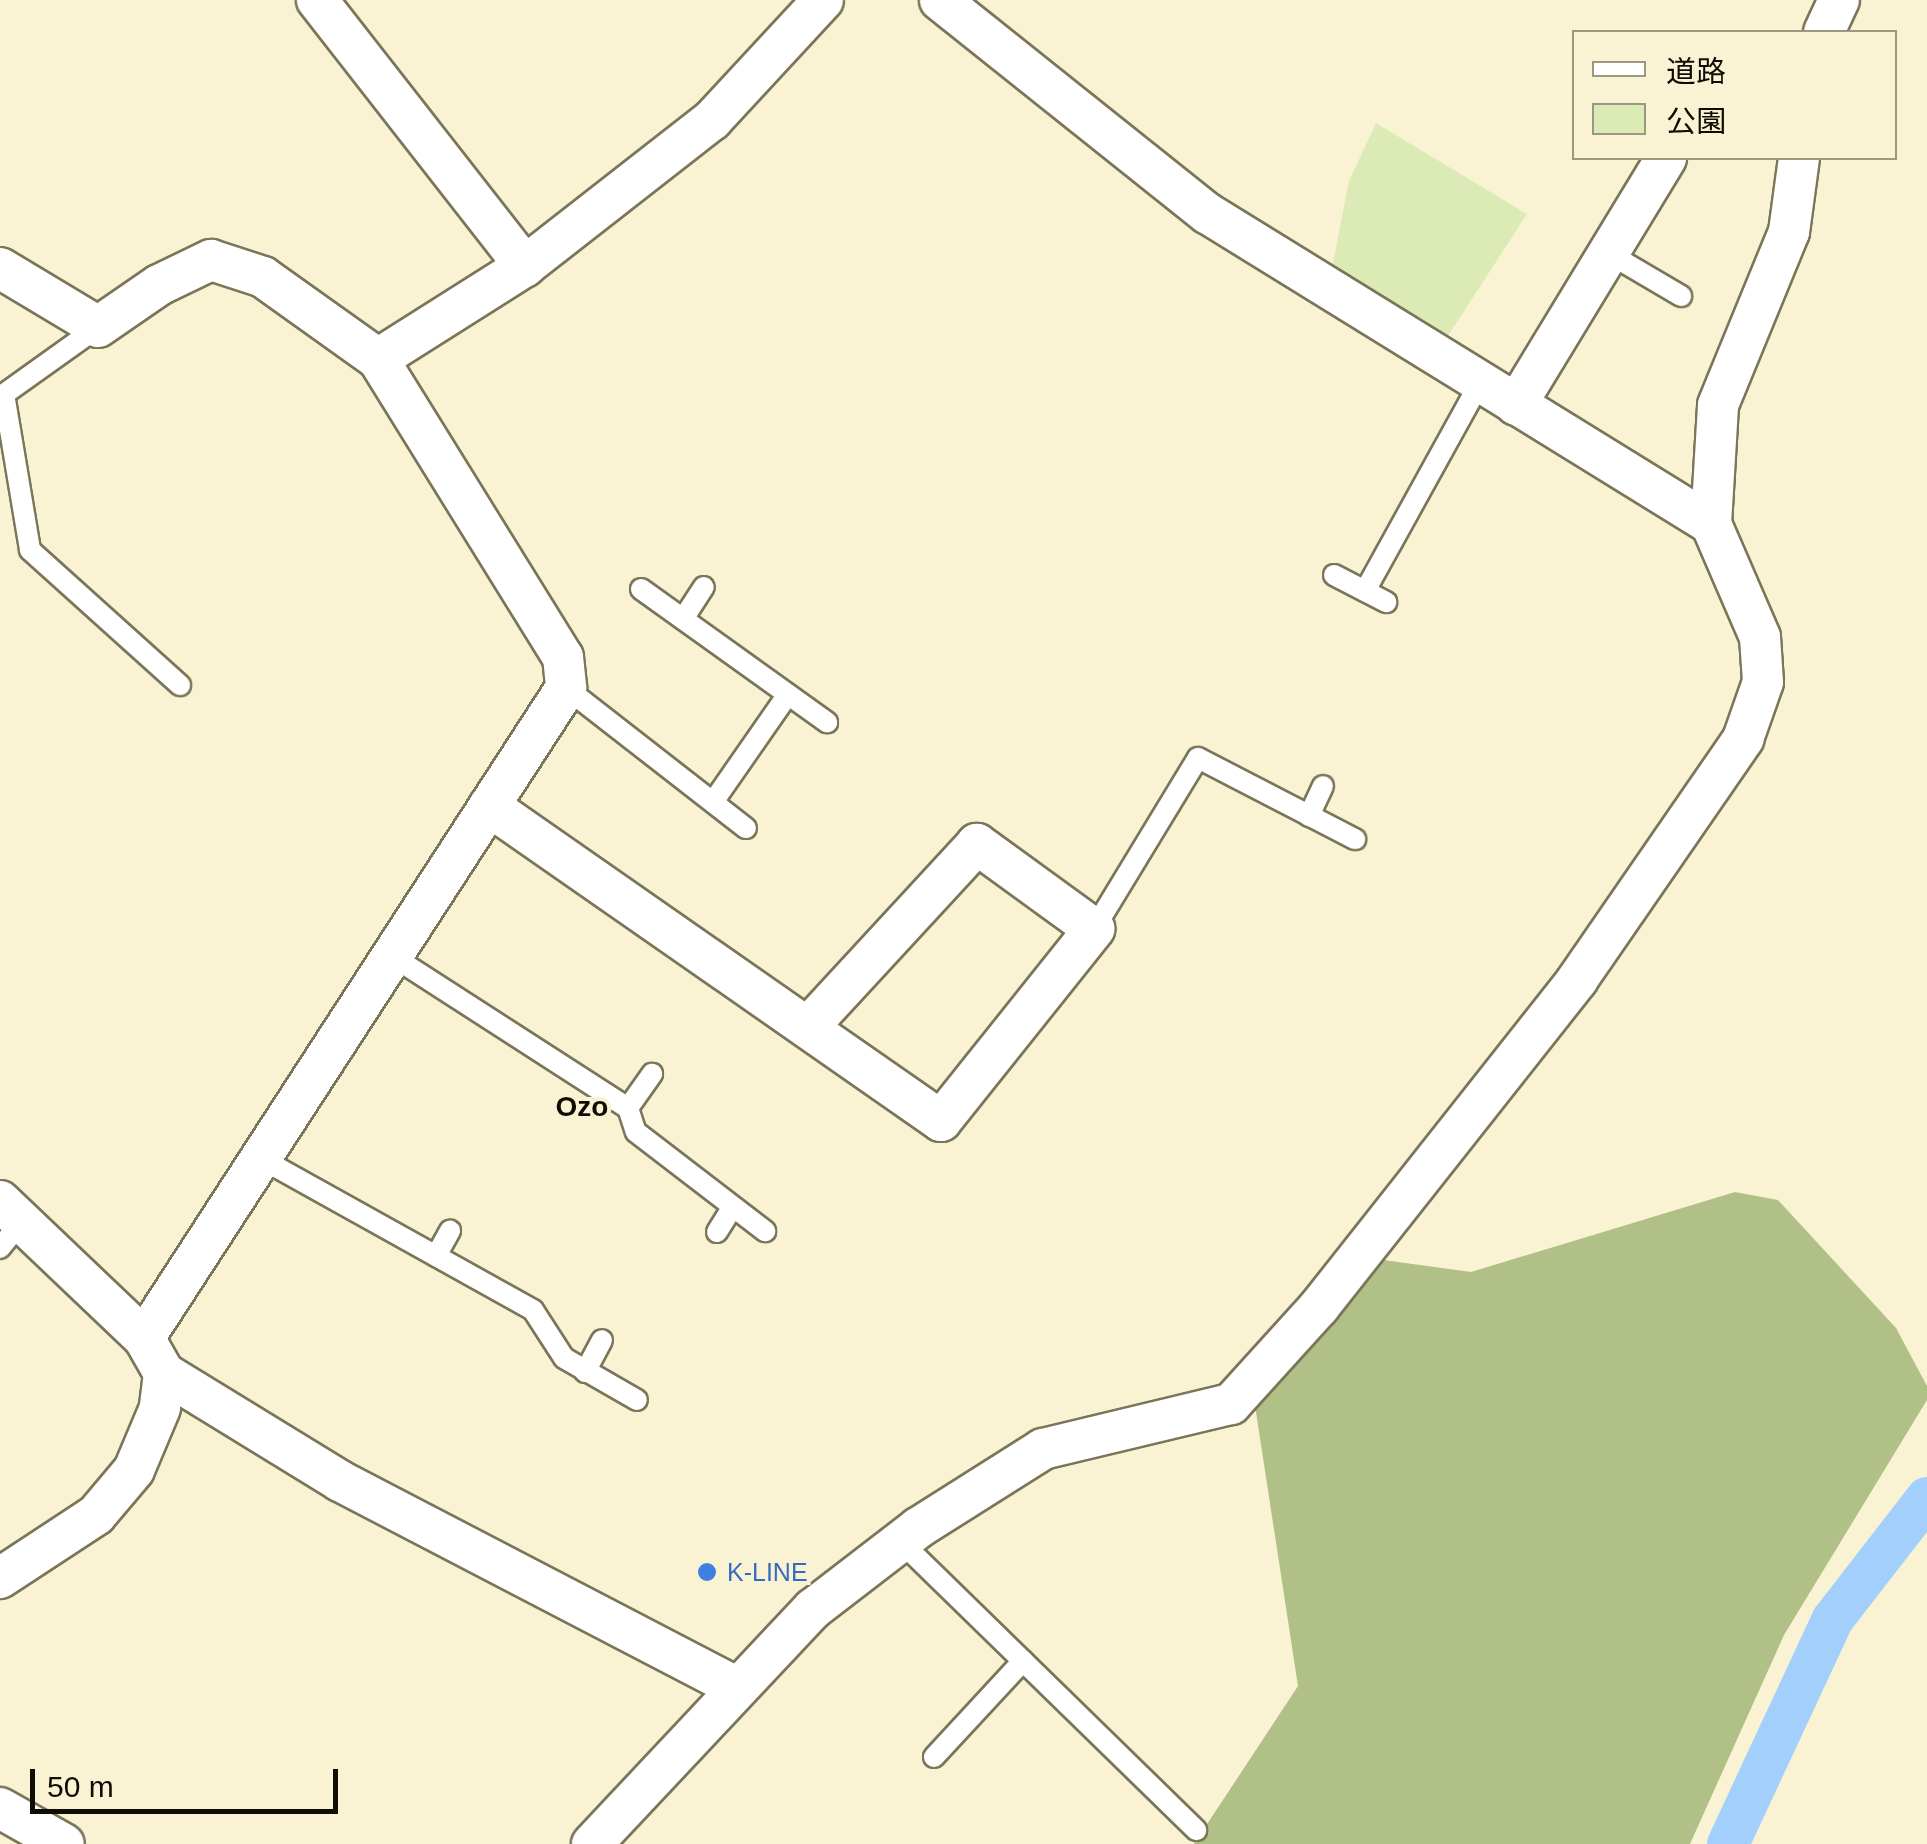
<!DOCTYPE html>
<html>
<head>
<meta charset="utf-8">
<style>
  body { margin:0 }
  #map { position:relative; width:1927px; height:1844px; overflow:hidden; background:#f9f3d4; font-family:Helvetica,"Noto Sans JP",sans-serif }
  div>[style] { position:absolute }
  .green>* { inset:0; background:#dceab6 }
  .forest>* { inset:0; background:#b1c087 }
  .canal>* { height:42px; margin:-21px; padding:0 21px; transform-origin:21px; border-radius:21px; background:#a2cffc }
  .roads { filter:drop-shadow(2px 0 #7b7559) drop-shadow(-2px 0 #7b7559) drop-shadow(0 2px #7b7559) drop-shadow(0 -2px #7b7559) }
  .service>* { height:20px; margin:-10px; padding:0 10px; transform-origin:10px; border-radius:10px; background:#fff }
  .minor>* { height:40px; margin:-20px; padding:0 20px; transform-origin:20px; border-radius:20px; background:#fff }
  .dots>* { width:28px; height:28px; translate:-50% -50%; box-sizing:border-box; border:5px solid #f9f3d4; border-radius:50% }
  span { translate:-50% -50%; white-space:nowrap; text-align:center; line-height:1.15; -webkit-text-stroke:8px #f9f3d4; paint-order:stroke }
  .shop-label { font-size:25px; color:#366cbe }
  .left { translate:0 -50%; text-align:left }
  .neighbourhood-label { font-size:28px; color:#0f0c04; font-weight:700 }
  .legend { position:absolute; left:1572px; top:30px; width:325px; height:130px; box-sizing:border-box; background:#f9f3d4; border:2px solid #9b9781; margin:0; padding:12px 18px; list-style:none; font-size:30px; color:#0f0c04 }
  .legend li { display:flex; align-items:center; gap:20px; height:50px }
  .legend b { width:50px; border:2px solid #9b9781 }
  .scale { position:absolute; left:30px; top:1769px; width:308px; height:45px; box-sizing:border-box; border:5px solid #0f0c04; border-top:0; padding-left:12px; font-size:30px; line-height:35px; white-space:nowrap; color:#0f0c04; -webkit-text-stroke:8px #f9f3d4; paint-order:stroke }
</style>
</head>
<body>
<div id="map">
  <div class="green">
    <i style="clip-path:polygon(1376px 123px,1527px 214px,1444px 342px,1331px 273px,1349px 181px)"></i>
  </div>
  <div class="forest">
    <i style="clip-path:polygon(1735px 1192px,1778px 1200px,1896px 1328px,1927px 1386px,1927px 1400px,1784px 1635px,1690px 1844px,1194px 1844px,1298px 1686px,1254px 1399px,1376px 1259px,1471px 1272px)"></i>
  </div>
  <div class="canal">
    <i style="left:1728px;top:1844px;width:248px;rotate:-65deg"></i>
    <i style="left:1833px;top:1619px;width:153px;rotate:-52.2deg"></i>
  </div>
  <div class="roads">
    <div class="service">
      <i style="left:1608px;top:253px;width:85px;rotate:30.5deg"></i>
      <i style="left:98px;top:327px;width:115px;rotate:144.5deg"></i>
      <i style="left:4px;top:394px;width:158px;rotate:80.5deg"></i>
      <i style="left:30px;top:550px;width:202px;rotate:42deg"></i>
      <i style="left:1334px;top:575px;width:59px;rotate:27.4deg"></i>
      <i style="left:641px;top:589px;width:229px;rotate:35.6deg"></i>
      <i style="left:1365px;top:591px;width:238px;rotate:-61.1deg"></i>
      <i style="left:683px;top:619px;width:38px;rotate:-57deg"></i>
      <i style="left:566px;top:688px;width:228px;rotate:37.9deg"></i>
      <i style="left:713px;top:802px;width:131px;rotate:-55.2deg"></i>
      <i style="left:1309px;top:816px;width:33px;rotate:-65deg"></i>
      <i style="left:1094px;top:929px;width:200px;rotate:-58.7deg"></i>
      <i style="left:1198px;top:758px;width:177px;rotate:27.3deg"></i>
      <i style="left:392px;top:956px;width:281px;rotate:32.8deg"></i>
      <i style="left:628px;top:1108px;width:25px;rotate:72deg"></i>
      <i style="left:636px;top:1132px;width:163px;rotate:37.5deg"></i>
      <i style="left:628px;top:1108px;width:42px;rotate:-54.8deg"></i>
      <i style="left:260px;top:1158px;width:312px;rotate:29.1deg"></i>
      <i style="left:533px;top:1310px;width:57px;rotate:57.1deg"></i>
      <i style="left:564px;top:1358px;width:84px;rotate:29.9deg"></i>
      <i style="left:717px;top:1232px;width:28px;rotate:-58deg"></i>
      <i style="left:0;top:1248px;width:35px;rotate:-51deg"></i>
      <i style="left:436px;top:1256px;width:29px;rotate:-61deg"></i>
      <i style="left:585px;top:1372px;width:36px;rotate:-62deg"></i>
      <i style="left:900px;top:1541px;width:414px;rotate:44.3deg"></i>
      <i style="left:934px;top:1757px;width:131px;rotate:-47.2deg"></i>
    </div>
    <div class="minor">
      <i style="left:317px;top:0;width:338px;rotate:52deg"></i>
      <i style="left:525px;top:266px;width:237px;rotate:-38deg"></i>
      <i style="left:712px;top:120px;width:163px;rotate:-47.2deg"></i>
      <i style="left:940px;top:0;width:342px;rotate:38.6deg"></i>
      <i style="left:1207px;top:213px;width:592px;rotate:31.68deg"></i>
      <i style="left:1824px;top:32px;width:35px;rotate:-65deg"></i>
      <i style="left:0;top:268px;width:114px;rotate:31deg"></i>
      <i style="left:98px;top:327px;width:74px;rotate:-34.5deg"></i>
      <i style="left:159px;top:285px;width:58px;rotate:-25.7deg"></i>
      <i style="left:211px;top:260px;width:55px;rotate:18.1deg"></i>
      <i style="left:263px;top:277px;width:141px;rotate:35.5deg"></i>
      <i style="left:378px;top:359px;width:351px;rotate:58.2deg"></i>
      <i style="left:563px;top:657px;width:31px;rotate:84deg"></i>
      <i style="left:566px;top:688px;width:775px;rotate:122.99deg"></i>
      <i style="left:378px;top:359px;width:174px;rotate:-32.3deg"></i>
      <i style="left:1516px;top:405px;width:289px;rotate:-58.7deg"></i>
      <i style="left:489px;top:806px;width:551px;rotate:34.87deg"></i>
      <i style="left:941px;top:1121px;width:246px;rotate:-51.4deg"></i>
      <i style="left:1094px;top:929px;width:145px;rotate:-144deg"></i>
      <i style="left:977px;top:844px;width:246px;rotate:132.7deg"></i>
      <i style="left:0;top:1201px;width:199px;rotate:43.6deg"></i>
      <i style="left:144px;top:1338px;width:40px;rotate:60.3deg"></i>
      <i style="left:164px;top:1373px;width:35px;rotate:97deg"></i>
      <i style="left:160px;top:1408px;width:67px;rotate:112.8deg"></i>
      <i style="left:134px;top:1470px;width:59px;rotate:130.2deg"></i>
      <i style="left:96px;top:1515px;width:115px;rotate:146.7deg"></i>
      <i style="left:164px;top:1373px;width:206px;rotate:31.5deg"></i>
      <i style="left:340px;top:1481px;width:448px;rotate:27.5deg"></i>
      <i style="left:0;top:1808px;width:73px;rotate:29.4deg"></i>
      <i style="left:592px;top:1844px;width:323px;rotate:-46.8deg"></i>
      <i style="left:813px;top:1609px;width:133px;rotate:-37.6deg"></i>
      <i style="left:918px;top:1528px;width:148px;rotate:-32.3deg"></i>
      <i style="left:1043px;top:1449px;width:193px;rotate:-13.5deg"></i>
      <i style="left:1231px;top:1404px;width:131px;rotate:-47.8deg"></i>
      <i style="left:1319px;top:1307px;width:417px;rotate:-51.7deg"></i>
      <i style="left:1577px;top:980px;width:293px;rotate:-55.4deg"></i>
      <i style="left:1743px;top:739px;width:60px;rotate:-70.7deg"></i>
      <i style="left:1763px;top:682px;width:45px;rotate:-93.8deg"></i>
      <i style="left:1760px;top:637px;width:123px;rotate:-113.4deg"></i>
      <i style="left:1711px;top:524px;width:119px;rotate:-86.6deg"></i>
      <i style="left:1718px;top:405px;width:187px;rotate:-67.7deg"></i>
      <i style="left:1789px;top:232px;width:75px;rotate:-82.3deg"></i>
    </div>
  </div>
  <div class="dots">
    <i style="left:707px;top:1572px;background:#3f7fe0"></i>
  </div>
  <div class="shop-label">
    <span class="left" style="left:727px;top:1572px">K-LINE</span>
  </div>
  <div class="neighbourhood-label">
    <span style="left:582px;top:1107px">Ozo</span>
  </div>
  <ul class="legend">
  <li><b style="height:12px;background:#fff"></b>道路</li>
  <li><b style="height:28px;background:#dceab6"></b>公園</li>
  </ul>
  <div class="scale">50 m</div>
</div>
</body>
</html>
